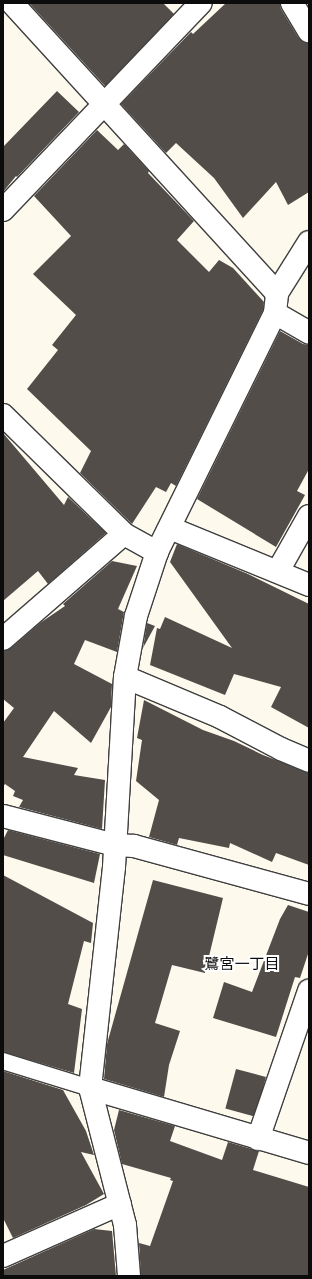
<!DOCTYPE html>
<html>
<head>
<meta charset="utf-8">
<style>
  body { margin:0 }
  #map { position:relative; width:312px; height:1279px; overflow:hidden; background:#fdf9ed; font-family:"PT Serif","Noto Sans JP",serif }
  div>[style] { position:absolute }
  .building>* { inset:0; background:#534d4a; transform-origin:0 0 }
  .roads { filter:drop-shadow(1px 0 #3f3f3f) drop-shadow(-1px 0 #3f3f3f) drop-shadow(0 1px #3f3f3f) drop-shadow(0 -1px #3f3f3f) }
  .service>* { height:16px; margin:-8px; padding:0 8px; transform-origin:8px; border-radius:8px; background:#fff }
  .minor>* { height:22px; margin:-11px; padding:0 11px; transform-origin:11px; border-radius:11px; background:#fff }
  span { translate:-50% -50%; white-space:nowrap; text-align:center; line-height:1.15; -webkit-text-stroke:4px #fff; paint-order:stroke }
  .neighbourhood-label { font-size:15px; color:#0c0c0c }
  .frame { position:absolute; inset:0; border:4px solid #0c0c0c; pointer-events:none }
</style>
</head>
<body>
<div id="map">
  <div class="building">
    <i style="clip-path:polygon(29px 3px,163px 3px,174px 14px,105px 86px)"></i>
    <i style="clip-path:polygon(226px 3px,280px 3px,281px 9px,298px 37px,303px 42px,309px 43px,309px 192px,288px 205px,276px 182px,243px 218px,214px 178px,176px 143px,166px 153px,121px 104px,191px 32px,193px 34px)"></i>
    <i style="clip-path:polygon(57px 91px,79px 112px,17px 177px,16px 176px,3px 192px,3px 147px)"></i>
    <i style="clip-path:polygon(97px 130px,118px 150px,124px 144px,149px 171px,148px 173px,194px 221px,177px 240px,209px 272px,219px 260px,233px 268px,264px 302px,263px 310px,176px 486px,171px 483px,166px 492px,156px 487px,132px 524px,80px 473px,91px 451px,27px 389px,58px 350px,52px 345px,76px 315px,33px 274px,71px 236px,34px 196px)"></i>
    <i style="clip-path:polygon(280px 331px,303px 344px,309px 345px,309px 469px,297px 491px,305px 495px,276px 547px,197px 499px)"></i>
    <i style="clip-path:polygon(3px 433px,64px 505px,68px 497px,106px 533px,48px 584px,38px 571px,3px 601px)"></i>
    <i style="clip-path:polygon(177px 544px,248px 574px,309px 604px,309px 728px,271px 707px,281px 687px,234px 674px,225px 695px,150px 665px,157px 628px,160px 629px,165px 617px,232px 648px,170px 562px)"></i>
    <i style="clip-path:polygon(112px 561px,137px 566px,118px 609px,124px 612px,117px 652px,85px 640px,74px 664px,112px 684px,111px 707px,91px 743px,54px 711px,23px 757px,78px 768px,74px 775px,105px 780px,102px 829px,19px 807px,23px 800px,13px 796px,15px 791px,5px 784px,3px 787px,3px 723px,14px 708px,3px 699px,3px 651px,11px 648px,40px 623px,65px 606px,63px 604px)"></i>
    <i style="clip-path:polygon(147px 623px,155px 626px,143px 648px)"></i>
    <i style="clip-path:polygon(144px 700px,203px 730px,234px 741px,263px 755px,309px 773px,309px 865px,276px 853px,272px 862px,230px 843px,229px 848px,179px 838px,177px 845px,149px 837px,159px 800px,136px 781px,142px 740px,137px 738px)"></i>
    <i style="clip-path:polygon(8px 830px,100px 854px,94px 883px,3px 855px,3px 840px)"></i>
    <i style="clip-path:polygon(3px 875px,93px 923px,91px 943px,84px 941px,68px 1004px,82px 1009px,74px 1073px,3px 1052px)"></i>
    <i style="clip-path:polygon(153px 880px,223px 898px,205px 973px,172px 965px,155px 1023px,180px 1031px,169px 1065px,164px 1097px,104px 1079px,107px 1044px)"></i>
    <i style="clip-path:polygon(288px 905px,309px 912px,309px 951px,300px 978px,295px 977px,276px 1037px,213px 1018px,224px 982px,252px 992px,280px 919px)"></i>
    <i style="left:236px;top:1069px;width:31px;height:41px;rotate:15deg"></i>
    <i style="clip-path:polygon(3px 1071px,63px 1090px,86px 1131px,94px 1155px,81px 1152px,104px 1194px,86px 1205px,13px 1238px,3px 1218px)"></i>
    <i style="clip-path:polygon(119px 1110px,175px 1126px,170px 1141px,222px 1160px,228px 1142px,259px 1151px,253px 1170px,309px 1187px,309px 1276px,141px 1276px,139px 1243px,150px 1246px,173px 1181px,170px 1180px,171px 1178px,122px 1164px,114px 1130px)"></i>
    <i style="clip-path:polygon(94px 1229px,112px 1231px,116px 1276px,3px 1276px,3px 1270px)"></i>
  </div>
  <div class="roads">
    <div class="service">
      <i style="left:3px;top:1061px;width:91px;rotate:17.2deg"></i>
    </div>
    <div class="minor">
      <i style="left:12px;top:3px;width:393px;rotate:47.6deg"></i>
      <i style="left:292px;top:3px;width:33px;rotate:59deg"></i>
      <i style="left:3px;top:210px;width:286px;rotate:-46.3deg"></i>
      <i style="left:275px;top:313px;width:39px;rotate:30deg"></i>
      <i style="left:3px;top:415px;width:170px;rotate:44.5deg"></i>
      <i style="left:124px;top:534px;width:38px;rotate:29deg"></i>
      <i style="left:170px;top:528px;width:150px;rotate:22.3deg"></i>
      <i style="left:278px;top:571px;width:63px;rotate:-60.6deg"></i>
      <i style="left:3px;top:639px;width:160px;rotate:-41deg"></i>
      <i style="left:125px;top:677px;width:103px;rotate:22.8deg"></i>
      <i style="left:220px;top:717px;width:69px;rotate:27.7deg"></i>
      <i style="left:281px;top:749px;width:30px;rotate:23deg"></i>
      <i style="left:3px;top:816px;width:116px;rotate:14.5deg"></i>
      <i style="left:115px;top:845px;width:19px;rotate:3deg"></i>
      <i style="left:134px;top:846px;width:181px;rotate:15.3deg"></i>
      <i style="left:90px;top:1088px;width:228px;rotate:16.5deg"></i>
      <i style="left:258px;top:1139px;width:157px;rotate:-71deg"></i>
      <i style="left:3px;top:1256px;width:128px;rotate:-24deg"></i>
      <i style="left:129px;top:1276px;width:51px;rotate:-94.5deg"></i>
      <i style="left:125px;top:1225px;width:141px;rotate:-104.3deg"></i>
      <i style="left:90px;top:1088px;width:222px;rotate:-83.8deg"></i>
      <i style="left:114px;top:867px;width:190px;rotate:-86.7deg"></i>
      <i style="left:125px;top:677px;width:62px;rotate:-79.8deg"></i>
      <i style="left:136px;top:616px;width:67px;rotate:-71.8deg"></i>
      <i style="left:157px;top:552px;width:267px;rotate:-63.7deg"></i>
      <i style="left:275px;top:313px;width:20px;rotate:-84deg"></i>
      <i style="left:277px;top:293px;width:60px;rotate:-57.9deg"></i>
    </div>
  </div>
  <div class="neighbourhood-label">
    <span style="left:242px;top:964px">鷺宮一丁目</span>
  </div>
  <div class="frame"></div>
</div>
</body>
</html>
